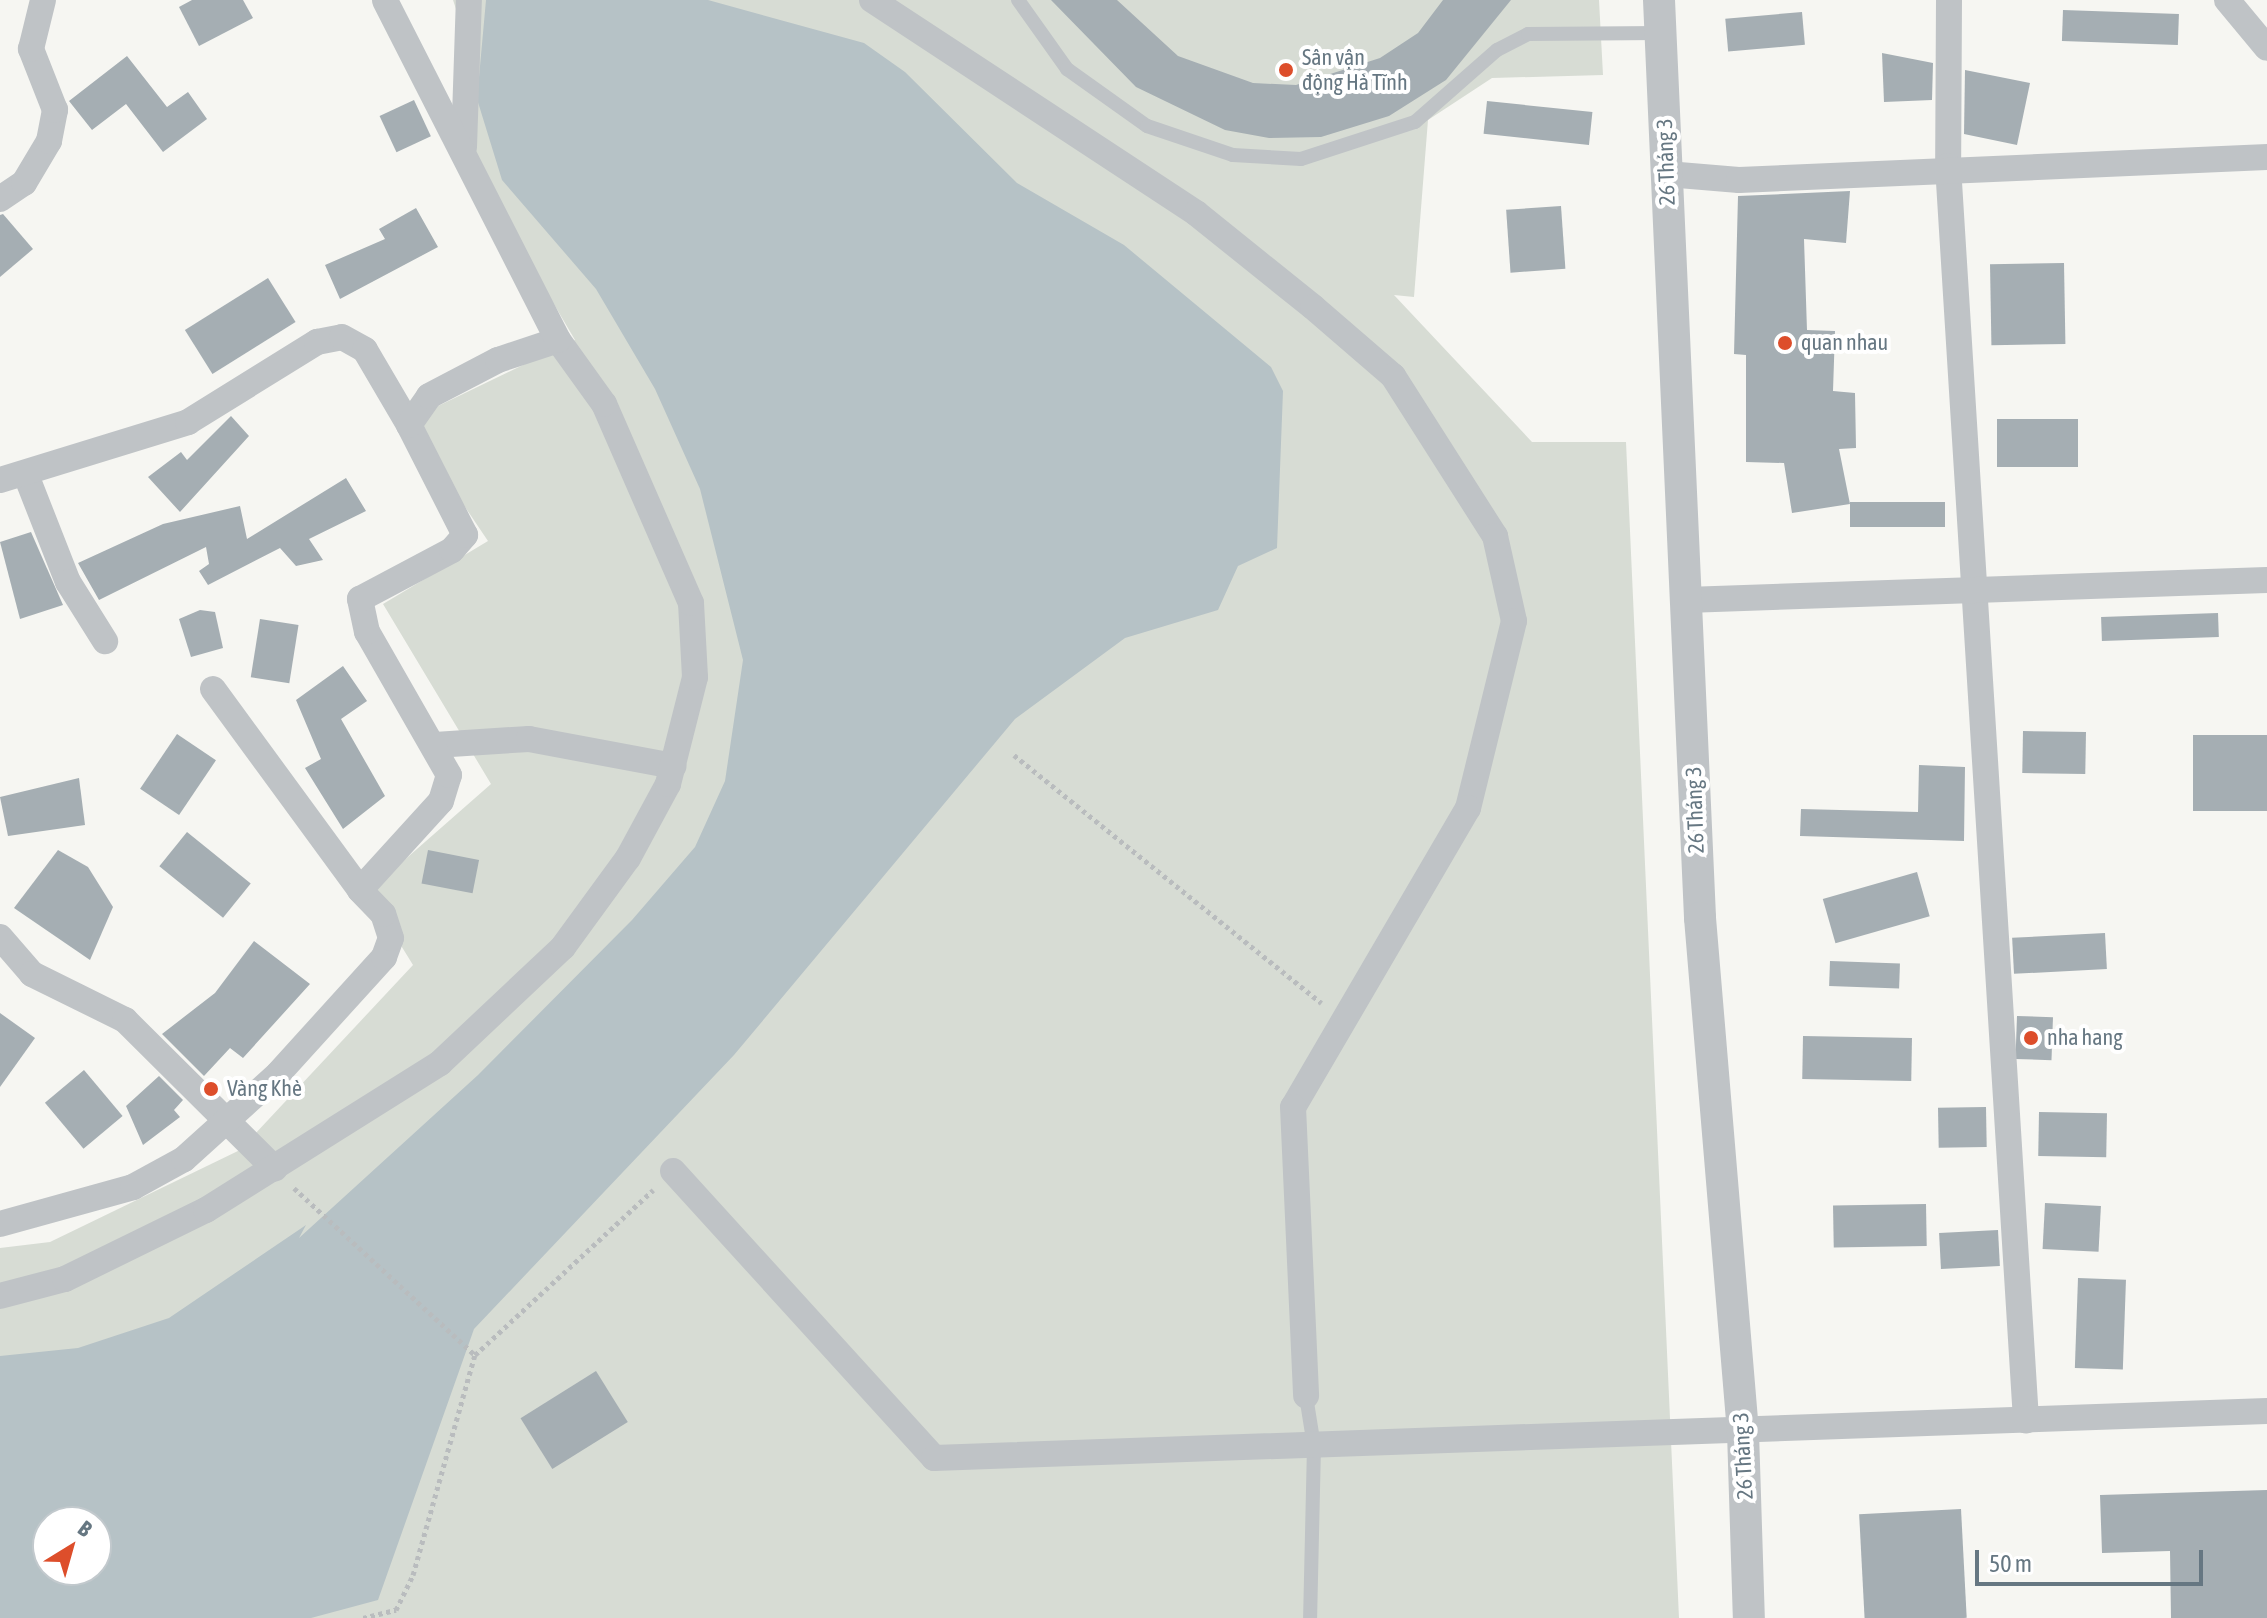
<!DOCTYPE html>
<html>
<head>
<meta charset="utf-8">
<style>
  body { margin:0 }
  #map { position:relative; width:2267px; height:1618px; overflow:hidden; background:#f6f6f2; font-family:"Asap Condensed",sans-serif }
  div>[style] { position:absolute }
  .green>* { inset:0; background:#d7dcd4 }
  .water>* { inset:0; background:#b6c2c6 }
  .building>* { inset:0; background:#a5aeb3; transform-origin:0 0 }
  .path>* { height:5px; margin-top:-2.5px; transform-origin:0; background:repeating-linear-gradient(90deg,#b9bcbe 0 4px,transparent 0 8px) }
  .service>* { height:14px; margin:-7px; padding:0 7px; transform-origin:7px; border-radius:7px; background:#bfc3c6 }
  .minor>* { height:26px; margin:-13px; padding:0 13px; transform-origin:13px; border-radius:13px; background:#bfc3c6 }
  .tertiary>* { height:32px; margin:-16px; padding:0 16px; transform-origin:16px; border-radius:16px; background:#bfc3c6 }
  .dots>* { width:22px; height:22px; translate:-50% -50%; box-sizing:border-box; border:4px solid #fff; border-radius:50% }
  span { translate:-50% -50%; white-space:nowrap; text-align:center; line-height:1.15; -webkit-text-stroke:8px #fff; paint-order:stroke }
  .poi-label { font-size:22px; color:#667782 }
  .left { translate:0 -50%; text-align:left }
  .street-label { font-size:22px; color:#667782 }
  .north { position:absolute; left:32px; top:1506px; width:80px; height:80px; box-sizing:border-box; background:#fff; border:2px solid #c2c9cd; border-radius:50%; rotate:37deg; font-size:22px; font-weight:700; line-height:32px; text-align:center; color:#667782 }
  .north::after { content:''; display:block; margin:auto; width:28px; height:36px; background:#dd4e2b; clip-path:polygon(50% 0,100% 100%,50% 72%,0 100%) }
  .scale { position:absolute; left:1975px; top:1550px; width:228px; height:36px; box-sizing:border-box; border:4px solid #667782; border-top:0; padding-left:10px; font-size:24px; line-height:28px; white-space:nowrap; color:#667782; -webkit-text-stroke:6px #fff; paint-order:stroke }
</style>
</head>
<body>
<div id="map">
  <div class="green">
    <i style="clip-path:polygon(evenodd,453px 0,1599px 0,1603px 75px,1492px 78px,1428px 120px,1414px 297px,1394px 295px,1532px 442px,1626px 442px,1679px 1618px,0 1618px,0 1248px,50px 1242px,240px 1150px,413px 965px,368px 892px,491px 784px,383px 604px,488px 541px,407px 421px,575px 340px,473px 166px,464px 33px,453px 0,48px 1522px,96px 1522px,96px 1570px,48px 1570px,48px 1522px)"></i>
  </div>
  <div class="water">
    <i style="clip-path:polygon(evenodd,486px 0,708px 0,864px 43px,905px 72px,1017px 183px,1124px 245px,1271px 367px,1283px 391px,1277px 548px,1238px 566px,1218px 610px,1125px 638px,1015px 719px,734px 1055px,474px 1329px,378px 1600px,311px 1618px,0 1618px,0 1356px,78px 1348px,169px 1318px,306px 1225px,299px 1238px,478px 1075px,632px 920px,695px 847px,725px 781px,743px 660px,700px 489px,655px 389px,596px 289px,502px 180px,477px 99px,486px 0,48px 1522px,96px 1522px,96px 1570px,48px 1570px,48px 1522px)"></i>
  </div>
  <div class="building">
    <i style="clip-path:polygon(192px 0,243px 0,253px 18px,199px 46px,179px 7px)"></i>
    <i style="clip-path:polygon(1051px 0,1117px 0,1178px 56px,1253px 83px,1296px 85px,1380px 58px,1418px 33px,1443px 0,1511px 0,1446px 80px,1389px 116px,1321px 137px,1269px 138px,1225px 130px,1136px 87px)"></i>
    <i style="left:2063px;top:10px;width:116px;height:31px;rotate:2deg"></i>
    <i style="left:1802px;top:12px;width:33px;height:77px;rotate:85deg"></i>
    <i style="clip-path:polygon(1882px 53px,1933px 63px,1932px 100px,1884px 102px)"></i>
    <i style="clip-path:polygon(127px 56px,167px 107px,188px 92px,207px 119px,163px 152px,126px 104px,92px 130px,69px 101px)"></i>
    <i style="clip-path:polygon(1965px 70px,2030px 83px,2017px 145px,1964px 134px)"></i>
    <i style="left:414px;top:100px;width:40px;height:38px;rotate:65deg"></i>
    <i style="left:1487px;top:101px;width:106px;height:33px;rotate:6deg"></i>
    <i style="clip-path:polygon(1850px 191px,1846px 243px,1804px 239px,1807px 330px,1835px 331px,1833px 391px,1855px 393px,1856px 448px,1839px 449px,1850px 504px,1792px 513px,1784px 463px,1746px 462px,1746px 355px,1734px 354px,1738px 196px)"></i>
    <i style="left:1561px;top:206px;width:63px;height:55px;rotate:86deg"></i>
    <i style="clip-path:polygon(416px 208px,438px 247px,340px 299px,325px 265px,385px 239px,379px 229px)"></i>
    <i style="clip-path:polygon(3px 214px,33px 249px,0 277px,0 215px)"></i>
    <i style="left:2064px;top:263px;width:81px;height:74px;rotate:89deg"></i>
    <i style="left:268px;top:278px;width:52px;height:98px;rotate:58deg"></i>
    <i style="clip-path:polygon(231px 416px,249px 436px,180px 512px,148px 477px,181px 452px,187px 460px)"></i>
    <i style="left:1997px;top:419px;width:81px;height:48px"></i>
    <i style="clip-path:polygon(346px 478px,366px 511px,309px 539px,323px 560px,296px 566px,280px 548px,208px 585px,199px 571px,209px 564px,206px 547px,99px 600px,78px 563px,163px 524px,240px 506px,247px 539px)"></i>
    <i style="left:1945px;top:502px;width:25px;height:95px;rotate:90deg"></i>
    <i style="clip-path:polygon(31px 532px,63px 605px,20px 619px,0 542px)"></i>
    <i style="clip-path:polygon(200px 610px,215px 612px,223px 648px,191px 657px,179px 619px)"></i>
    <i style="left:2218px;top:613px;width:24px;height:117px;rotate:88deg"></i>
    <i style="left:260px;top:619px;width:39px;height:59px;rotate:9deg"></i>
    <i style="clip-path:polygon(343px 666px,367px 701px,341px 719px,385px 796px,343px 829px,305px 768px,321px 759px,296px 700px)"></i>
    <i style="left:2023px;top:731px;width:63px;height:42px;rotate:1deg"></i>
    <i style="left:177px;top:734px;width:47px;height:66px;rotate:34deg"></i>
    <i style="left:2193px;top:735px;width:74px;height:76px"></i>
    <i style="clip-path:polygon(1919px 765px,1965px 767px,1964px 841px,1800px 836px,1801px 809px,1918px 812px)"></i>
    <i style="clip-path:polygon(79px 778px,85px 825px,8px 836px,0 797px)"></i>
    <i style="left:187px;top:832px;width:82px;height:44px;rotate:39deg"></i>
    <i style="clip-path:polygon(58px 850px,88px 867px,113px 907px,90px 960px,14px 908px)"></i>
    <i style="left:428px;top:850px;width:52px;height:34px;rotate:11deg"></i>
    <i style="left:1917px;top:872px;width:46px;height:98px;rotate:74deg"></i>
    <i style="left:2105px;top:933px;width:36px;height:93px;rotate:87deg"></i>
    <i style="clip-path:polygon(254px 941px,310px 984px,243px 1058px,230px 1048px,204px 1076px,162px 1034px,215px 993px)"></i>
    <i style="left:1830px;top:961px;width:70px;height:25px;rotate:2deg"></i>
    <i style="clip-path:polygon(0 1013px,35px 1038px,0 1087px)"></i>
    <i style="left:2017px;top:1016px;width:36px;height:43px;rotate:2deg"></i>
    <i style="left:1803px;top:1036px;width:109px;height:43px;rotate:1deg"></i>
    <i style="left:84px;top:1070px;width:60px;height:51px;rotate:50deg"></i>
    <i style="clip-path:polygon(159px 1076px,183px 1100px,174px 1110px,180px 1117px,143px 1145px,126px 1106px)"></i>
    <i style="left:1986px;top:1107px;width:40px;height:48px;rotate:89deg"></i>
    <i style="left:2039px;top:1112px;width:68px;height:44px;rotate:1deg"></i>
    <i style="left:2045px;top:1203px;width:56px;height:46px;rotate:3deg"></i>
    <i style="left:1926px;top:1204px;width:42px;height:93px;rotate:89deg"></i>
    <i style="left:1998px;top:1230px;width:36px;height:59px;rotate:87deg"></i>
    <i style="left:2078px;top:1278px;width:48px;height:90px;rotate:2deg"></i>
    <i style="left:596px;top:1371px;width:60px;height:89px;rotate:58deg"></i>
    <i style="clip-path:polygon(2267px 1490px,2267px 1618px,2171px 1618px,2170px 1551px,2102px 1553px,2100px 1495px)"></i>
    <i style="left:1961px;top:1509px;width:109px;height:102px;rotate:87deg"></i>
  </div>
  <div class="path">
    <i style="left:1014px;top:755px;width:395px;rotate:38.9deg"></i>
    <i style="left:294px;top:1188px;width:246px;rotate:42.7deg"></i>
    <i style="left:363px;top:1618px;width:34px;rotate:-14deg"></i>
    <i style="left:396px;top:1610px;width:39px;rotate:-64deg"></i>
    <i style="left:413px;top:1575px;width:229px;rotate:-74.3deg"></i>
    <i style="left:475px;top:1355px;width:243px;rotate:-42.8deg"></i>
  </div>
  <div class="service">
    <i style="left:1018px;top:0;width:85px;rotate:54.6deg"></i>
    <i style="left:1067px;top:69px;width:98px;rotate:35.5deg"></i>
    <i style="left:1147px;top:126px;width:91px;rotate:18.6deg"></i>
    <i style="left:1233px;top:155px;width:68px;rotate:3.4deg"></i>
    <i style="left:1301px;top:159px;width:120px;rotate:-18deg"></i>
    <i style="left:1415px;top:122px;width:109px;rotate:-41.3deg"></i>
    <i style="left:1497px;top:50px;width:35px;rotate:-27deg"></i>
    <i style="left:1528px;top:34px;width:132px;rotate:-0.4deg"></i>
    <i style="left:1306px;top:1396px;width:51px;rotate:80.9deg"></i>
    <i style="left:1314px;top:1446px;width:172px;rotate:91.3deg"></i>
  </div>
  <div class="minor">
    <i style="left:872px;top:0;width:388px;rotate:33.3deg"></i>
    <i style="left:1196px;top:213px;width:150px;rotate:38.8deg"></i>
    <i style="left:1313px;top:307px;width:106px;rotate:40.8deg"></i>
    <i style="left:1393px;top:376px;width:190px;rotate:57.5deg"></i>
    <i style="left:1495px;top:536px;width:87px;rotate:77.4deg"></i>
    <i style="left:1514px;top:621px;width:193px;rotate:103.8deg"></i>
    <i style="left:1468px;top:808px;width:346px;rotate:120.3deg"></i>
    <i style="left:1293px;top:1107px;width:289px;rotate:87.4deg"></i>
    <i style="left:1949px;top:0;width:166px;rotate:90.3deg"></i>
    <i style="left:1948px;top:166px;width:1257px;rotate:86.44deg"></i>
    <i style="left:2227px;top:0;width:62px;rotate:50.2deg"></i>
    <i style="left:464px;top:147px;width:147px;rotate:-88.1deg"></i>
    <i style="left:1667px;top:174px;width:72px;rotate:4.8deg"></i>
    <i style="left:1739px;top:180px;width:529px;rotate:-2.49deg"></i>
    <i style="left:0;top:199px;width:29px;rotate:-34deg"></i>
    <i style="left:24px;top:183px;width:49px;rotate:-59.2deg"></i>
    <i style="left:49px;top:141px;width:32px;rotate:-79deg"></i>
    <i style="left:55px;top:110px;width:66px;rotate:-111.5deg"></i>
    <i style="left:31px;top:49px;width:50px;rotate:-76.2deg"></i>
    <i style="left:26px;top:475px;width:115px;rotate:68.6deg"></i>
    <i style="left:68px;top:582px;width:70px;rotate:57.9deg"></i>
    <i style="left:0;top:480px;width:197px;rotate:-17.1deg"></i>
    <i style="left:188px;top:422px;width:152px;rotate:-31.8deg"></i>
    <i style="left:317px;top:342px;width:25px;rotate:-11deg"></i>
    <i style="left:342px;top:337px;width:26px;rotate:29deg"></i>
    <i style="left:365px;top:350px;width:87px;rotate:59.6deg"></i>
    <i style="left:1686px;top:600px;width:581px;rotate:-1.97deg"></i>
    <i style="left:213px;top:689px;width:249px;rotate:53.8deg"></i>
    <i style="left:435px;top:745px;width:94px;rotate:-3.7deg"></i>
    <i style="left:529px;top:739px;width:147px;rotate:10.6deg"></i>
    <i style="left:0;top:937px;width:49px;rotate:49.1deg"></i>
    <i style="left:32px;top:974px;width:104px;rotate:26.3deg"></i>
    <i style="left:125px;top:1020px;width:211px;rotate:44.8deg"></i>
    <i style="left:673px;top:1171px;width:388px;rotate:47.7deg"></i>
    <i style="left:934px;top:1458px;width:1334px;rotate:-2.02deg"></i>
    <i style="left:0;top:1224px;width:138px;rotate:-15.5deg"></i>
    <i style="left:133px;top:1187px;width:58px;rotate:-28.8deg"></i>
    <i style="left:184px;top:1159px;width:127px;rotate:-42.1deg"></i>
    <i style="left:278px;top:1074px;width:158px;rotate:-47.8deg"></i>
    <i style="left:384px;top:957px;width:20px;rotate:-70deg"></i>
    <i style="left:391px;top:938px;width:25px;rotate:-108deg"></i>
    <i style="left:383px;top:914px;width:33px;rotate:-134deg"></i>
    <i style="left:360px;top:890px;width:120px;rotate:-47.7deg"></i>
    <i style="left:441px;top:801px;width:27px;rotate:-73deg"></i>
    <i style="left:449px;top:775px;width:165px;rotate:-119.8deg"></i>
    <i style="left:367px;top:632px;width:34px;rotate:-102deg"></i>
    <i style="left:360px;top:599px;width:104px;rotate:-28deg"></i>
    <i style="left:452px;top:550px;width:20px;rotate:-49deg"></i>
    <i style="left:465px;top:535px;width:123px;rotate:-117deg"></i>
    <i style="left:409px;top:425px;width:35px;rotate:-55deg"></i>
    <i style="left:429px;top:396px;width:78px;rotate:-27.6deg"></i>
    <i style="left:498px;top:360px;width:63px;rotate:-18.4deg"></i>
    <i style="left:0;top:1296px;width:67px;rotate:-14.7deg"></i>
    <i style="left:65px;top:1279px;width:157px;rotate:-26.1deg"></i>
    <i style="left:206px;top:1210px;width:276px;rotate:-32.1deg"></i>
    <i style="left:440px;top:1063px;width:169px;rotate:-43.3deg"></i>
    <i style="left:563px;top:947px;width:110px;rotate:-53.9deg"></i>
    <i style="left:628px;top:858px;width:84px;rotate:-61.6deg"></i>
    <i style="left:668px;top:784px;width:110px;rotate:-75.8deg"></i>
    <i style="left:695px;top:677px;width:74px;rotate:-93.1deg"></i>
    <i style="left:691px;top:603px;width:217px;rotate:-113.6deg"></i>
    <i style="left:604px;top:404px;width:79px;rotate:-125.7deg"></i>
    <i style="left:558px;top:340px;width:381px;rotate:-117deg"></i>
  </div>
  <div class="tertiary">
    <i style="left:1659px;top:0;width:919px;rotate:87.44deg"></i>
    <i style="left:1700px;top:918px;width:516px;rotate:85.22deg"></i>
    <i style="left:1743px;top:1432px;width:186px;rotate:88.2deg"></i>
  </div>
  <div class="dots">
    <i style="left:1286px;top:70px;background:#dd4e2b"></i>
    <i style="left:1785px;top:343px;background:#dd4e2b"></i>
    <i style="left:2031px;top:1038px;background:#dd4e2b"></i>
    <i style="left:211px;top:1089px;background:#dd4e2b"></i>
  </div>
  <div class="poi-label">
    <span class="left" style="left:1302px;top:70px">Sân vận<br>động Hà Tĩnh</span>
    <span class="left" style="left:1801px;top:343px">quan nhau</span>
    <span class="left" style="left:2047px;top:1038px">nha hang</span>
    <span class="left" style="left:227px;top:1089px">Vàng Khè</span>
  </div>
  <div class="street-label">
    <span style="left:1666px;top:162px;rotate:-92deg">26 Tháng 3</span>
    <span style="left:1695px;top:810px;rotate:-92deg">26 Tháng 3</span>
    <span style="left:1743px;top:1456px;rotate:-93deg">26 Tháng 3</span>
  </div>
  <div class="north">B</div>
  <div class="scale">50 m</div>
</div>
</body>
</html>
